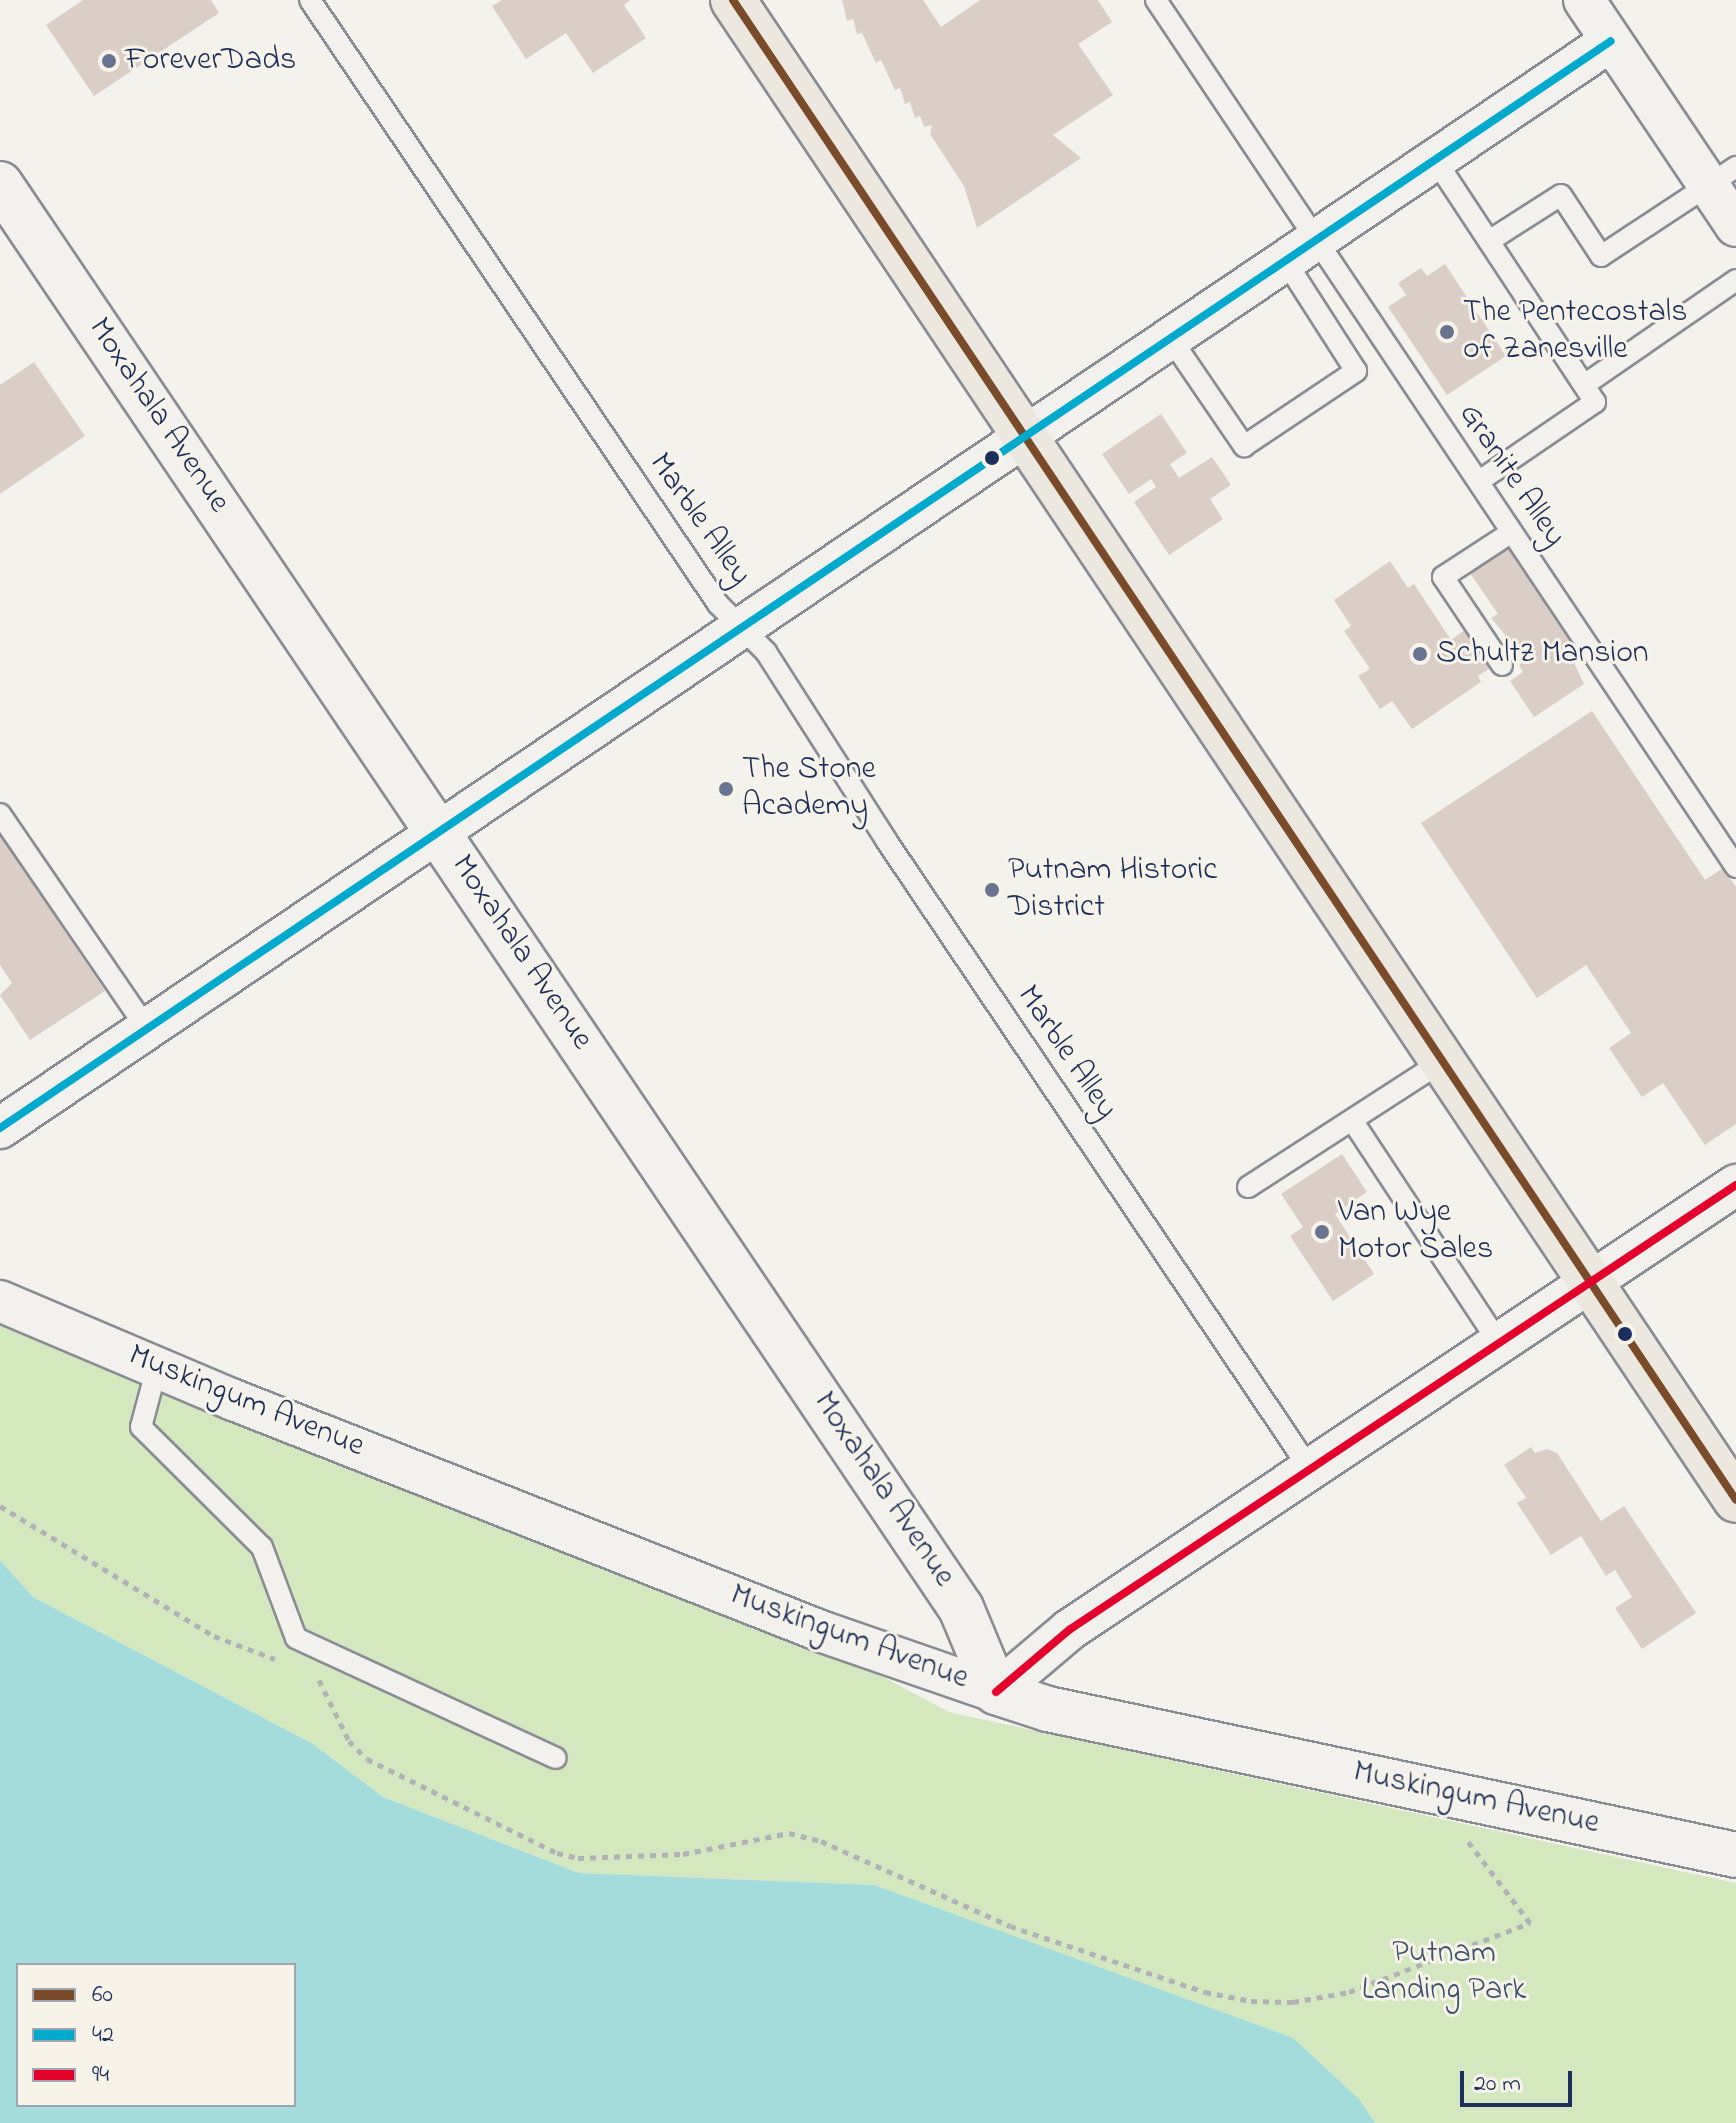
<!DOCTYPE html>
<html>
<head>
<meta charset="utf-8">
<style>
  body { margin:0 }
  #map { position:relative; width:1736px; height:2123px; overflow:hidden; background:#f4f2ec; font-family:"Indie Flower",sans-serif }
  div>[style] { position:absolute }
  .green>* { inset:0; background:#d4e8bf }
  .water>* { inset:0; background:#a4dcde }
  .building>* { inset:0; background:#dacec7 }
  .path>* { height:5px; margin-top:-2.5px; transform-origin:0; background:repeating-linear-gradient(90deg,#b1b2b5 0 6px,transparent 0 12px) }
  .roads { filter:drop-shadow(2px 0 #898c92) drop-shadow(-2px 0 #898c92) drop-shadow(0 2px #898c92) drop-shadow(0 -2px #898c92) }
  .service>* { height:20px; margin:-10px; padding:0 10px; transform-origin:10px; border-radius:10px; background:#f2f1ed }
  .minor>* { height:40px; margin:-20px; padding:0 20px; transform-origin:20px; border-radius:20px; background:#f2f1ed }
  .tertiary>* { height:44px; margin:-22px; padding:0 22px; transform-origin:22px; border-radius:22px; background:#f2f1ed }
  .primary>* { height:44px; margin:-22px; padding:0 22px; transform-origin:22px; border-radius:22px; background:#ece8df }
  .bus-1>* { height:8px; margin:-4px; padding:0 4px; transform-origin:4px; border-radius:4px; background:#7a4b2a }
  .bus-2>* { height:8px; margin:-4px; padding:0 4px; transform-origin:4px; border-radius:4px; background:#00a9ce }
  .bus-3>* { height:8px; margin:-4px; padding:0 4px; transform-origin:4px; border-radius:4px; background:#e4002b }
  .dots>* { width:22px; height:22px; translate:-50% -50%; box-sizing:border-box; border:4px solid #f7f3e8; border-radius:50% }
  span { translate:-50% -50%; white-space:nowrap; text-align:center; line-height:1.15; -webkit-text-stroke:6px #f7f3e8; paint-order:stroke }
  .poi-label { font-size:32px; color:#1b2f5e }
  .left { translate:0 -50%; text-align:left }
  .street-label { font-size:32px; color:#1b2f5e }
  .park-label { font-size:32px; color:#3b526a }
  .legend { position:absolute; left:16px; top:1963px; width:280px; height:144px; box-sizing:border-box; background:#f7f3e8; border:2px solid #9fa5b1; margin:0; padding:10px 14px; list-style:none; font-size:24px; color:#1b2f5e }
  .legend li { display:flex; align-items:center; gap:16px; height:40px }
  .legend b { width:40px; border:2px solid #9fa5b1 }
  .scale { position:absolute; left:1460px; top:2071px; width:112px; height:36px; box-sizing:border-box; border:4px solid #1b2f5e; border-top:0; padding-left:10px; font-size:24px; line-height:28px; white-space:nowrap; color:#1b2f5e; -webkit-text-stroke:6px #f7f3e8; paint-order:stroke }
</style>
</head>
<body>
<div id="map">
  <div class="green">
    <i style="clip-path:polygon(0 1323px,870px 1670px,949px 1712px,1736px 1883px,1736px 2123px,1375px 2123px,1359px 2099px,977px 1926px,874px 1885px,579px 1873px,383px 1797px,313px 1744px,33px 1597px,0 1560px)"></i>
  </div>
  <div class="water">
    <i style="clip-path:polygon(evenodd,0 1560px,33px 1597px,313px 1744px,383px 1797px,579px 1873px,874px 1885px,1293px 2038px,1359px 2099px,1375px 2123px,0 2123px,0 1560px,18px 1965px,294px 1965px,294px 2105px,18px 2105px,18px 1965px)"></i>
  </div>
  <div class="building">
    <i style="clip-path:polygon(83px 0,211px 0,219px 13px,94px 96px,46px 25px)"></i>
    <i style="clip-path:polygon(502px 0,630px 0,624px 5px,646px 38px,593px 73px,566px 33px,526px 59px,492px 6px)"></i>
    <i style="clip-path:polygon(842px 0,923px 0,941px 27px,980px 0,1098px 0,1112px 22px,1078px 44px,1113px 95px,1053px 135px,1081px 158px,977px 228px,964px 186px,930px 134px,932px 125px,924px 127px,920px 116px,915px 118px,910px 102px,905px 104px,900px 88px,895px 90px,881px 60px,876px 63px,862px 33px,857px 34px,853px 19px,847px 21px)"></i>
    <i style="clip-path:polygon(1445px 264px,1506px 356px,1447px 395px,1388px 307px,1406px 295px,1398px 283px,1421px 268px,1427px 276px)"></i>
    <i style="clip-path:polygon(34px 362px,85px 436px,0 494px,0 385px)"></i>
    <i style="clip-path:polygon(1161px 414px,1187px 453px,1170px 464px,1179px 478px,1212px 457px,1231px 485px,1210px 499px,1223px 519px,1169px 555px,1134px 502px,1156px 487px,1151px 479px,1129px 494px,1102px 454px)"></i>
    <i style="clip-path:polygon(1509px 547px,1577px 642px,1570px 654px,1584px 684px,1534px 717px,1510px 681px,1523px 672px,1519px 665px,1526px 660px,1491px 618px,1498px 614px,1470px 573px)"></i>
    <i style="clip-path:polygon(1390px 561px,1408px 588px,1414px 584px,1451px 640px,1465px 630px,1490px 668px,1478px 676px,1481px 682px,1412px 729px,1392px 701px,1380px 709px,1358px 676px,1370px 669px,1344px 631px,1351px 626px,1334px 600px)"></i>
    <i style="clip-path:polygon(1592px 711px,1705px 880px,1723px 868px,1736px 887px,1736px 1124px,1705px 1145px,1663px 1083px,1642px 1097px,1609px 1048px,1631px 1033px,1586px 965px,1537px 998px,1421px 823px)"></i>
    <i style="clip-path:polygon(0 835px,105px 991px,30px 1040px,0 995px,12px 983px,0 965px)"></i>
    <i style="clip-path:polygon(1342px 1154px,1367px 1192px,1335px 1214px,1374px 1274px,1333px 1301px,1290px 1236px,1303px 1227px,1281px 1194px)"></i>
    <i style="clip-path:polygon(1531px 1447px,1535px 1453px,1547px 1449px,1557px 1453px,1601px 1521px,1624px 1506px,1696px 1613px,1642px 1649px,1615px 1608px,1632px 1597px,1615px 1570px,1606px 1576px,1581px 1536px,1551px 1555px,1517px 1503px,1526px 1498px,1504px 1465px)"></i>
  </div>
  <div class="path">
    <i style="left:0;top:1506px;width:250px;rotate:31.3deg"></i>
    <i style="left:214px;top:1636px;width:65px;rotate:20.7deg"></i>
    <i style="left:319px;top:1680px;width:68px;rotate:63.8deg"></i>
    <i style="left:349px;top:1741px;width:25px;rotate:45deg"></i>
    <i style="left:367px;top:1759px;width:212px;rotate:26.3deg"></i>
    <i style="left:557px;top:1853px;width:22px;rotate:13deg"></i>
    <i style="left:578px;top:1858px;width:105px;rotate:-2.2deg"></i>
    <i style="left:683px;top:1854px;width:108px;rotate:-11.2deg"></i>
    <i style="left:789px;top:1833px;width:33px;rotate:14deg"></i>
    <i style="left:821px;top:1841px;width:207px;rotate:24.2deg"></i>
    <i style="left:1010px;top:1926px;width:206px;rotate:18.7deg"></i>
    <i style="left:1205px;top:1992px;width:47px;rotate:11.1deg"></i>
    <i style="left:1251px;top:2001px;width:42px;rotate:1.4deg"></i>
    <i style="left:1293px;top:2002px;width:57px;rotate:-10.1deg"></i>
    <i style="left:1349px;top:1992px;width:194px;rotate:-20.9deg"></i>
    <i style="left:1530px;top:1923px;width:104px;rotate:-127.2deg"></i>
  </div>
  <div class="roads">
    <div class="service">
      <i style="left:310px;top:0;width:729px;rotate:55.96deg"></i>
      <i style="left:718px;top:604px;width:68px;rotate:45deg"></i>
      <i style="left:766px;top:652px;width:223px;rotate:57.4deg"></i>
      <i style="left:886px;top:840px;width:759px;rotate:56.02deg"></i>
      <i style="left:1156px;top:0;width:1043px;rotate:56.22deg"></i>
      <i style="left:1436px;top:161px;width:289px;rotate:56.6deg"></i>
      <i style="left:1595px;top:402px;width:140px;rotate:145.7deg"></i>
      <i style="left:1489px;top:241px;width:85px;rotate:-32.6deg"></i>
      <i style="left:1561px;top:195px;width:73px;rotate:56.7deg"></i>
      <i style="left:1601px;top:256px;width:162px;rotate:-33.4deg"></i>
      <i style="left:1171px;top:339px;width:130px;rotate:55.7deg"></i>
      <i style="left:1244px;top:446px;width:135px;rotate:-33.8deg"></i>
      <i style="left:1356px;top:371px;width:130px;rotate:-122.7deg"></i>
      <i style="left:1584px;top:385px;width:185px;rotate:-34.6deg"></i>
      <i style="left:1502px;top:665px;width:106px;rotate:-123.8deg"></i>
      <i style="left:1443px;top:577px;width:82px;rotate:-33.1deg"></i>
      <i style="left:0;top:814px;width:260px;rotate:55.6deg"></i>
      <i style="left:1352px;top:1120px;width:267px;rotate:56.6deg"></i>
      <i style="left:1248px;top:1187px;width:232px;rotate:-32.9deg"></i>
      <i style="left:157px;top:1367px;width:62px;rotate:104.9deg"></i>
      <i style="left:141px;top:1427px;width:170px;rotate:44.8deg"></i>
      <i style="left:262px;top:1547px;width:97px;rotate:69.5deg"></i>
      <i style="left:296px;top:1638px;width:286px;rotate:24.8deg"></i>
    </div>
    <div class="minor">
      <i style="left:1584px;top:0;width:272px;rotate:56.1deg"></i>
      <i style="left:0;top:1128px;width:1943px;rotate:-34.01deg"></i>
      <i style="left:0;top:1301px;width:251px;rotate:23deg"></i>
      <i style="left:231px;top:1399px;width:636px;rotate:21.48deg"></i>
      <i style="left:823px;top:1632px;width:183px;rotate:19.1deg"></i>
      <i style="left:996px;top:1692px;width:96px;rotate:-40.3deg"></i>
      <i style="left:1069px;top:1630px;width:802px;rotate:-33.71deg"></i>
    </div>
    <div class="tertiary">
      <i style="left:0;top:184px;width:1718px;rotate:55.99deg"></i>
      <i style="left:961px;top:1608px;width:91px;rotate:67.4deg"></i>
      <i style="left:996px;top:1692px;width:55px;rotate:18.1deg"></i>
      <i style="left:1048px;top:1709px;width:703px;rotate:11.98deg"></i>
    </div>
    <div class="primary">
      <i style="left:733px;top:0;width:1804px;rotate:56.23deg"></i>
    </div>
  </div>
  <div class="bus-1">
    <i style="left:733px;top:0;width:1804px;rotate:56.23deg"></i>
  </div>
  <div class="bus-2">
    <i style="left:0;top:1128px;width:1943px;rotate:-34.01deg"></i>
  </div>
  <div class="bus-3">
    <i style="left:996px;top:1692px;width:96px;rotate:-40.3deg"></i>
    <i style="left:1069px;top:1630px;width:802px;rotate:-33.71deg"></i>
  </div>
  <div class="dots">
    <i style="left:109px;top:61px;background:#677390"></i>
    <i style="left:1447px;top:332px;background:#677390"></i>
    <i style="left:992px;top:458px;background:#1b2f5e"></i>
    <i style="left:1420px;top:654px;background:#677390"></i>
    <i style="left:726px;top:789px;background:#677390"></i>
    <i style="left:992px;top:890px;background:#677390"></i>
    <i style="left:1322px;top:1232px;background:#677390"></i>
    <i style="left:1625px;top:1334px;background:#1b2f5e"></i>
  </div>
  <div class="poi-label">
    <span class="left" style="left:125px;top:61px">ForeverDads</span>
    <span class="left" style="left:1463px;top:332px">The Pentecostals<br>of Zanesville</span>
    <span class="left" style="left:1436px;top:654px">Schultz Mansion</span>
    <span class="left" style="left:742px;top:789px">The Stone<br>Academy</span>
    <span class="left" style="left:1008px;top:890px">Putnam Historic<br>District</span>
    <span class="left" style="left:1338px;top:1232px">Van Wye<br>Motor Sales</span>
  </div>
  <div class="street-label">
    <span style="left:158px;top:416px;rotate:56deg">Moxahala Avenue</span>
    <span style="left:1511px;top:476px;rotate:56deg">Granite Alley</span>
    <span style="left:699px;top:520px;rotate:55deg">Marble Alley</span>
    <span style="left:521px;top:953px;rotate:56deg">Moxahala Avenue</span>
    <span style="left:1066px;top:1053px;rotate:56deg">Marble Alley</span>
    <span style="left:246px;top:1402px;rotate:22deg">Muskingum Avenue</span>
    <span style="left:883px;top:1490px;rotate:56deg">Moxahala Avenue</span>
    <span style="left:849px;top:1638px;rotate:20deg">Muskingum Avenue</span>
    <span style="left:1476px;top:1799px;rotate:12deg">Muskingum Avenue</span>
  </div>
  <div class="park-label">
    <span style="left:1444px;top:1973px">Putnam<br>Landing Park</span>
  </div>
  <ul class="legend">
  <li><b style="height:10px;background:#7a4b2a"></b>60</li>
  <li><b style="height:10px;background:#00a9ce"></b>42</li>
  <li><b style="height:10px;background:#e4002b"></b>94</li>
  </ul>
  <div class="scale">20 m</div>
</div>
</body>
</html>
